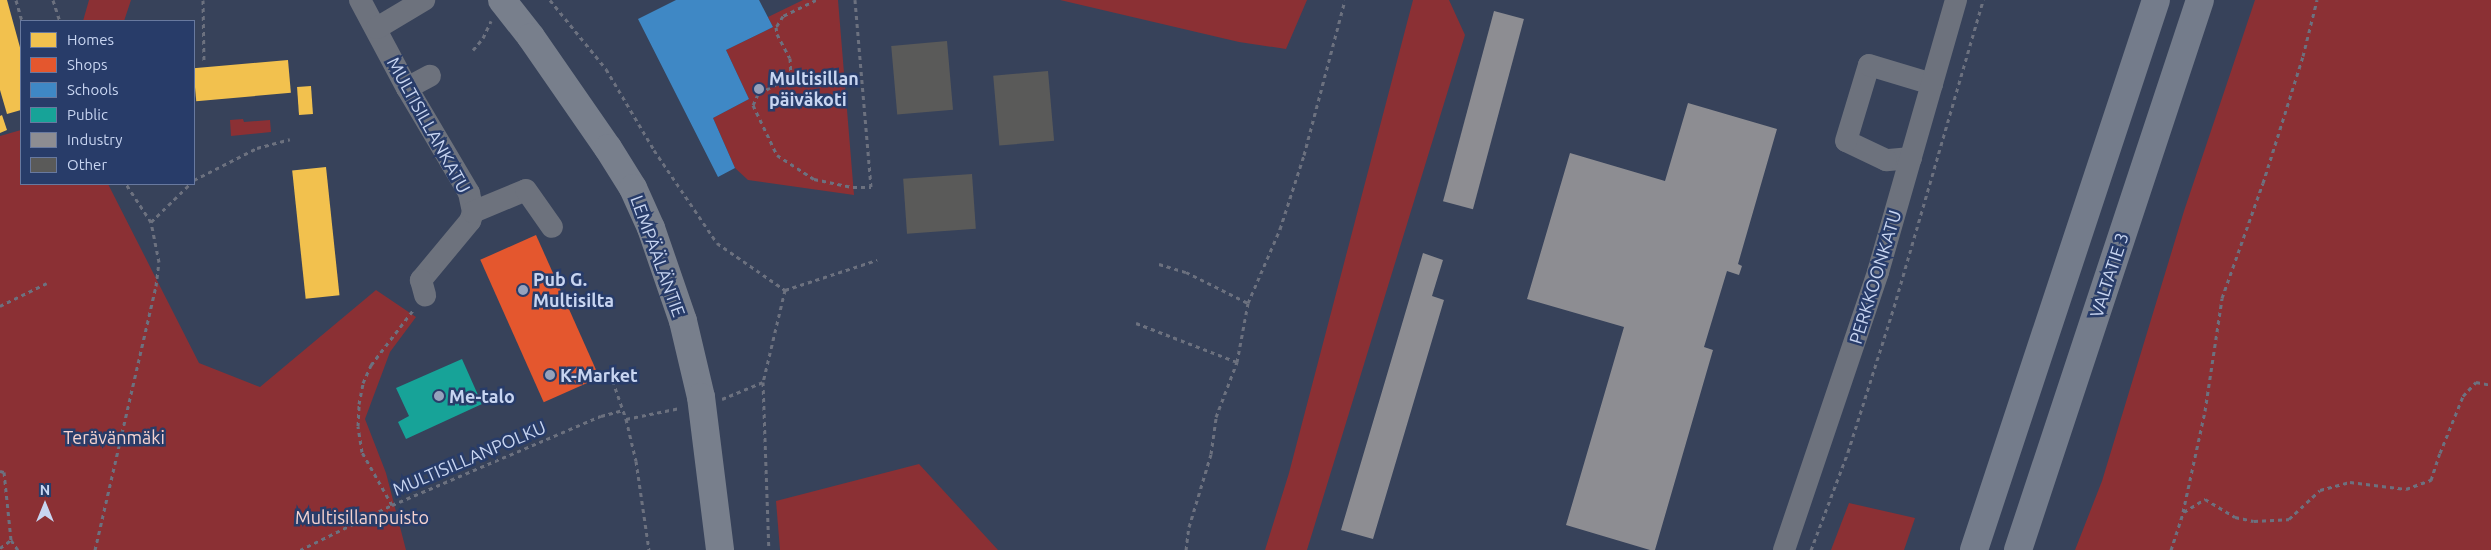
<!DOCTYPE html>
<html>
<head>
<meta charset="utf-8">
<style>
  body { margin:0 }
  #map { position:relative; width:2491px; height:550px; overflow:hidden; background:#37425a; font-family:Ubuntu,sans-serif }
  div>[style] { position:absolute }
  .green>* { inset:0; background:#8b3034 }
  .homes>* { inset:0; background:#f2c14e; transform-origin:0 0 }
  .shops>* { inset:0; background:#e4572e; transform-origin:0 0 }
  .schools>* { inset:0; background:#3f88c5 }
  .public>* { inset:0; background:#17a398 }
  .industry>* { inset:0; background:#8d8d92; transform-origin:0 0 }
  .building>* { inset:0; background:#5a5a59; transform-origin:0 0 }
  .path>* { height:3px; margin-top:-1.5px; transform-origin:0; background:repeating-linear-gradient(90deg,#6c717f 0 4px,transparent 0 8px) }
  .minor>* { height:22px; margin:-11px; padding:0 11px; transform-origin:11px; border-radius:11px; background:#6d727d }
  .major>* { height:28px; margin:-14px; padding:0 14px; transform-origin:14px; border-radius:14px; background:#787f8c }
  .highway>* { height:28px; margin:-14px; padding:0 14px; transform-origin:14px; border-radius:14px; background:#747c8b }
  .dots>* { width:14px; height:14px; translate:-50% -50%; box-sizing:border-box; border:2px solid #283c69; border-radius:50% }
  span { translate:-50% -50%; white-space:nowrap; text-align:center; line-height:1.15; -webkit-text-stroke:5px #283c69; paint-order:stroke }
  .poi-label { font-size:18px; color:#c8d5f1; font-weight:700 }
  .left { translate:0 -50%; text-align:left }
  .street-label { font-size:18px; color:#c8d5f1 }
  .park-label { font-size:18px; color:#f5d2cf }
  .legend { position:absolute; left:20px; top:20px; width:175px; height:165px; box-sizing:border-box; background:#283c69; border:1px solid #68799f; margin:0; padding:6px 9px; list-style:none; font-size:15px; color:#c8d5f1 }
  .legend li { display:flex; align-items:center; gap:10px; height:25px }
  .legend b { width:25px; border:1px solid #68799f }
  .north { position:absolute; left:20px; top:480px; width:50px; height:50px; -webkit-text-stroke:4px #283c69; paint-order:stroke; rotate:0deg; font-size:14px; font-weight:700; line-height:20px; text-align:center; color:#c8d5f1 }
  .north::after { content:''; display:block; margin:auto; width:18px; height:22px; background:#c8d5f1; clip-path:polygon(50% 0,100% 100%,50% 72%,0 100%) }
</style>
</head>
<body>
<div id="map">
  <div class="green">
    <i style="clip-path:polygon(89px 0,131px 0,124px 21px,83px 21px)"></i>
    <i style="clip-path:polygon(803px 0,838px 0,854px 195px,748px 180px,735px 168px,713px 118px,749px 99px,726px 50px,773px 27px,768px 17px)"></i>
    <i style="clip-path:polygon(1060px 0,1307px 0,1286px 49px,1239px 42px)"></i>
    <i style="clip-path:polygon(1413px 0,1449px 0,1465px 35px,1307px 550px,1265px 550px,1289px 473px)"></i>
    <i style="clip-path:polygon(2255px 0,2491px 0,2491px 550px,2075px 550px,2102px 481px,2184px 211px)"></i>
    <i style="clip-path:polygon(243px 119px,244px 122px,270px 120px,271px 132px,231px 136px,230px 120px)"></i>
    <i style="clip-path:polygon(21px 130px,21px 184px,108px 184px,199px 363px,260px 387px,376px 290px,416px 317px,390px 352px,365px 419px,386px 473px,406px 550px,0 550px,0 136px)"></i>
    <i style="clip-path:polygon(919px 464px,998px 550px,780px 550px,776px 501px)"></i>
    <i style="clip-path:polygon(1849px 503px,1915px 518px,1904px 550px,1831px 550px)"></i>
  </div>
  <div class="homes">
    <i style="clip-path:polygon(0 0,7px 0,21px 51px,21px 110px,7px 114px,0 90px)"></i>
    <i style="left:288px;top:60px;width:33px;height:95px;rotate:85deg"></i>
    <i style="left:311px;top:86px;width:28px;height:14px;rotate:86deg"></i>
    <i style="clip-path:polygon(2px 115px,7px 130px,0 133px,0 116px)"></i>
    <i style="left:326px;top:167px;width:129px;height:34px;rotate:84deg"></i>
  </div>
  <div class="shops">
    <i style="left:536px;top:235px;width:156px;height:61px;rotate:66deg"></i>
  </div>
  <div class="schools">
    <i style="clip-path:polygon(676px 0,759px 0,773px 27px,726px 50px,749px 99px,713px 118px,735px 168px,718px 177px,638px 19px)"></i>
  </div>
  <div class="public">
    <i style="clip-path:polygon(462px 359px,482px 404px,406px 439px,398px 422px,409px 416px,396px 388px)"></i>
  </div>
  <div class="industry">
    <i style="left:1494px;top:11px;width:31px;height:197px;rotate:15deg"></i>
    <i style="clip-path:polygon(1688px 103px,1777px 129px,1738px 264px,1742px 266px,1739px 275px,1727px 271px,1704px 347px,1713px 350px,1655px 550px,1650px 550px,1566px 525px,1624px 327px,1527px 299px,1570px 153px,1665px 181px)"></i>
    <i style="clip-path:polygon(1423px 253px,1443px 260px,1432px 296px,1444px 300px,1373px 539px,1341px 530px)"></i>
  </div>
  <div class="building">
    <i style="left:947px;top:41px;width:69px;height:56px;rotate:85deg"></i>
    <i style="left:1048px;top:71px;width:70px;height:55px;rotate:85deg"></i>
    <i style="left:972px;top:174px;width:55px;height:69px;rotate:86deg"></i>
  </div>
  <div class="path">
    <i style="left:16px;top:0;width:22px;rotate:74deg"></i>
    <i style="left:53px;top:0;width:22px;rotate:72deg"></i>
    <i style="left:203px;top:0;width:61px;rotate:89.1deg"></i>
    <i style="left:550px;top:0;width:89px;rotate:50.9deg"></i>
    <i style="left:606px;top:69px;width:94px;rotate:59.3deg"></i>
    <i style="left:654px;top:150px;width:112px;rotate:55.9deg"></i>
    <i style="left:717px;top:243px;width:83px;rotate:34.7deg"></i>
    <i style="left:785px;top:290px;width:95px;rotate:103.4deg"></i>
    <i style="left:763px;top:382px;width:168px;rotate:88deg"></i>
    <i style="left:816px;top:0;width:37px;rotate:154deg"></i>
    <i style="left:783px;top:16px;width:13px;rotate:122deg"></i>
    <i style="left:776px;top:27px;width:7px;rotate:82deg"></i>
    <i style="left:777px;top:34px;width:27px;rotate:62deg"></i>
    <i style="left:790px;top:58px;width:18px;rotate:87deg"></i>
    <i style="left:791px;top:76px;width:38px;rotate:151deg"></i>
    <i style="left:758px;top:94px;width:12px;rotate:114deg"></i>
    <i style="left:753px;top:105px;width:55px;rotate:64.4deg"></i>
    <i style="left:777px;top:155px;width:44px;rotate:33deg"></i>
    <i style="left:814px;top:179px;width:40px;rotate:12deg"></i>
    <i style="left:853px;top:187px;width:18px"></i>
    <i style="left:871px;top:187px;width:188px;rotate:-94.9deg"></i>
    <i style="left:473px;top:50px;width:16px;rotate:-50deg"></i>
    <i style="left:483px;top:38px;width:19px;rotate:-65deg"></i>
    <i style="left:194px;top:180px;width:71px;rotate:-26.9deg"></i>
    <i style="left:257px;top:148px;width:34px;rotate:-15deg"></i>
    <i style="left:151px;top:222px;width:54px;rotate:-44.3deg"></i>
    <i style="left:1159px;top:264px;width:28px;rotate:17deg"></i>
    <i style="left:1186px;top:272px;width:69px;rotate:26.6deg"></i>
    <i style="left:785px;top:290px;width:97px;rotate:-18.1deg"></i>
    <i style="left:0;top:306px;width:52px;rotate:-26.1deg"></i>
    <i style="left:1136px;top:323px;width:108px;rotate:21.1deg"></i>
    <i style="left:610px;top:373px;width:49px;rotate:70.8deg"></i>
    <i style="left:626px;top:419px;width:43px;rotate:76.6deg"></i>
    <i style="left:636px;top:461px;width:90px;rotate:81.7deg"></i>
    <i style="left:722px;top:399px;width:44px;rotate:-22.5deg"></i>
    <i style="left:626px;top:419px;width:55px;rotate:-11.5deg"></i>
    <i style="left:0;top:471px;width:4px;rotate:14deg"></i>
    <i style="left:4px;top:472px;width:68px;rotate:84.1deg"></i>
    <i style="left:11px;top:540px;width:12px;rotate:55deg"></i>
    <i style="left:392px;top:505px;width:61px;rotate:-119.5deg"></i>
    <i style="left:362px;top:452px;width:26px;rotate:-99deg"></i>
    <i style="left:358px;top:426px;width:22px;rotate:-87deg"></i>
    <i style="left:359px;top:404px;width:21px;rotate:-79deg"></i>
    <i style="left:363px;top:383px;width:20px;rotate:-66deg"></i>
    <i style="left:371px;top:365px;width:71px;rotate:-52.5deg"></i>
    <i style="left:2184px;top:512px;width:25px;rotate:-32deg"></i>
    <i style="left:2205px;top:499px;width:35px;rotate:31deg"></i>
    <i style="left:2235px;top:517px;width:19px;rotate:12deg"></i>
    <i style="left:2254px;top:521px;width:35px;rotate:-3deg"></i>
    <i style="left:2289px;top:519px;width:42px;rotate:-43.1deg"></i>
    <i style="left:2320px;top:490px;width:31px;rotate:-15deg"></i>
    <i style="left:2350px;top:482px;width:56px;rotate:7.1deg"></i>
    <i style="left:2406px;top:489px;width:27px;rotate:-20deg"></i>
    <i style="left:2431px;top:480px;width:28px;rotate:-72deg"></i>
    <i style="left:2440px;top:453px;width:61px;rotate:-68deg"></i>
    <i style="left:2463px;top:396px;width:19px;rotate:-47deg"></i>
    <i style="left:2476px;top:382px;width:15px;rotate:11deg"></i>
    <i style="left:0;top:548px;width:14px;rotate:-36deg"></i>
    <i style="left:95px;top:550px;width:271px;rotate:-77deg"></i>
    <i style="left:156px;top:286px;width:24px;rotate:-83deg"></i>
    <i style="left:159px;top:262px;width:41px;rotate:-101.3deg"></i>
    <i style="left:151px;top:222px;width:45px;rotate:-123.3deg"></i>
    <i style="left:300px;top:550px;width:102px;rotate:-26.1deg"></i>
    <i style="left:392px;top:505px;width:227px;rotate:-23.1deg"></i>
    <i style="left:601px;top:416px;width:23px;rotate:-15deg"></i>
    <i style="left:1186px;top:550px;width:23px;rotate:-83deg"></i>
    <i style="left:1189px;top:527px;width:76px;rotate:-73.2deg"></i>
    <i style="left:1211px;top:454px;width:37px;rotate:-82deg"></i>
    <i style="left:1216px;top:417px;width:59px;rotate:-69.1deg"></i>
    <i style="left:1237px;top:362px;width:60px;rotate:-79.4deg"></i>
    <i style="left:1248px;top:303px;width:81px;rotate:-66.6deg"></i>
    <i style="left:1280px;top:229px;width:78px;rotate:-72deg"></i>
    <i style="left:1304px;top:155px;width:160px;rotate:-75.2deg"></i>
    <i style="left:1811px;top:550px;width:105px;rotate:-69.3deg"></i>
    <i style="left:1848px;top:452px;width:152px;rotate:-72.4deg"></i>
    <i style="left:1894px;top:307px;width:320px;rotate:-73.8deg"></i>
    <i style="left:2171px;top:550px;width:40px;rotate:-72deg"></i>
    <i style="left:2183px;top:512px;width:103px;rotate:-77.7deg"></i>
    <i style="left:2205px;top:411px;width:114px;rotate:-81.4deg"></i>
    <i style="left:2222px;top:298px;width:122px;rotate:-70.4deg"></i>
    <i style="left:2263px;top:183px;width:133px;rotate:-72.5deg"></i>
    <i style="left:2303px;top:56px;width:58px;rotate:-76deg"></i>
  </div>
  <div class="minor">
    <i style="left:360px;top:0;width:100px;rotate:61.9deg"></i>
    <i style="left:407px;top:88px;width:122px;rotate:59.4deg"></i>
    <i style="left:469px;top:193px;width:19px;rotate:78deg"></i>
    <i style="left:473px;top:212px;width:9px;rotate:108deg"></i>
    <i style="left:470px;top:221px;width:77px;rotate:129.7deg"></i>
    <i style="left:421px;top:280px;width:16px;rotate:75deg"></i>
    <i style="left:377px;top:28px;width:55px;rotate:-30.8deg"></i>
    <i style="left:407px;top:88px;width:26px;rotate:-28deg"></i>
    <i style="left:1911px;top:158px;width:25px;rotate:175deg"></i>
    <i style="left:1886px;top:160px;width:44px;rotate:-154.6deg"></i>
    <i style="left:1846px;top:141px;width:79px;rotate:-73.2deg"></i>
    <i style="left:1869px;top:65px;width:66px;rotate:16.8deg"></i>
    <i style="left:473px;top:212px;width:57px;rotate:-22.5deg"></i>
    <i style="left:526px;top:190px;width:45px;rotate:54.9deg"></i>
    <i style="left:1784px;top:550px;width:293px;rotate:-71.3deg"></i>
    <i style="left:1878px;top:272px;width:283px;rotate:-74deg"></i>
  </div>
  <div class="major">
    <i style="left:502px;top:0;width:47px;rotate:51.9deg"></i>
    <i style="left:531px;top:37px;width:135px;rotate:55.3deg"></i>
    <i style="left:608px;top:148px;width:47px;rotate:58deg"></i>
    <i style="left:633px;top:188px;width:44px;rotate:65.8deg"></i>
    <i style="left:651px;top:228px;width:98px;rotate:71deg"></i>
    <i style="left:683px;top:321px;width:78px;rotate:76.7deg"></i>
    <i style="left:701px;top:397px;width:154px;rotate:82.9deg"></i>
  </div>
  <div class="highway">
    <i style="left:1974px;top:550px;width:579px;rotate:-71.69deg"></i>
    <i style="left:2018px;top:550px;width:579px;rotate:-71.69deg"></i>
  </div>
  <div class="dots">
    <i style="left:759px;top:89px;background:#95a2bc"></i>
    <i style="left:523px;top:290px;background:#95a2bc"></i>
    <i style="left:550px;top:375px;background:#95a2bc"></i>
    <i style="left:439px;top:396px;background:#95a2bc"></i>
  </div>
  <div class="poi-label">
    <span class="left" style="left:769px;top:89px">Multisillan<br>päiväkoti</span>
    <span class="left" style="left:533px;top:290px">Pub G.<br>Multisilta</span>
    <span class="left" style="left:560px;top:375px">K-Market</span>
    <span class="left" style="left:449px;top:396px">Me-talo</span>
  </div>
  <div class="street-label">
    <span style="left:429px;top:125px;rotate:61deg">MULTISILLANKATU</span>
    <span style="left:658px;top:256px;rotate:70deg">LEMPÄÄLÄNTIE</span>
    <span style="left:2109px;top:275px;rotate:-72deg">VALTATIE 3</span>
    <span style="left:1875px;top:277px;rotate:-73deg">PERKKOONKATU</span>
    <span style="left:469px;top:458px;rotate:-23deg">MULTISILLANPOLKU</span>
  </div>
  <div class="park-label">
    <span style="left:114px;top:437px">Terävänmäki</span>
    <span style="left:362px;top:517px">Multisillanpuisto</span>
  </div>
  <ul class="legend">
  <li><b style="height:14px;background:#f2c14e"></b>Homes</li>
  <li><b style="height:14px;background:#e4572e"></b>Shops</li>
  <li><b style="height:14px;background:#3f88c5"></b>Schools</li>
  <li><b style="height:14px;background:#17a398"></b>Public</li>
  <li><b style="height:14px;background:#8d8d92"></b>Industry</li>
  <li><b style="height:14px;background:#5a5a59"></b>Other</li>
  </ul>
  <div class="north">N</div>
</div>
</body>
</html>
